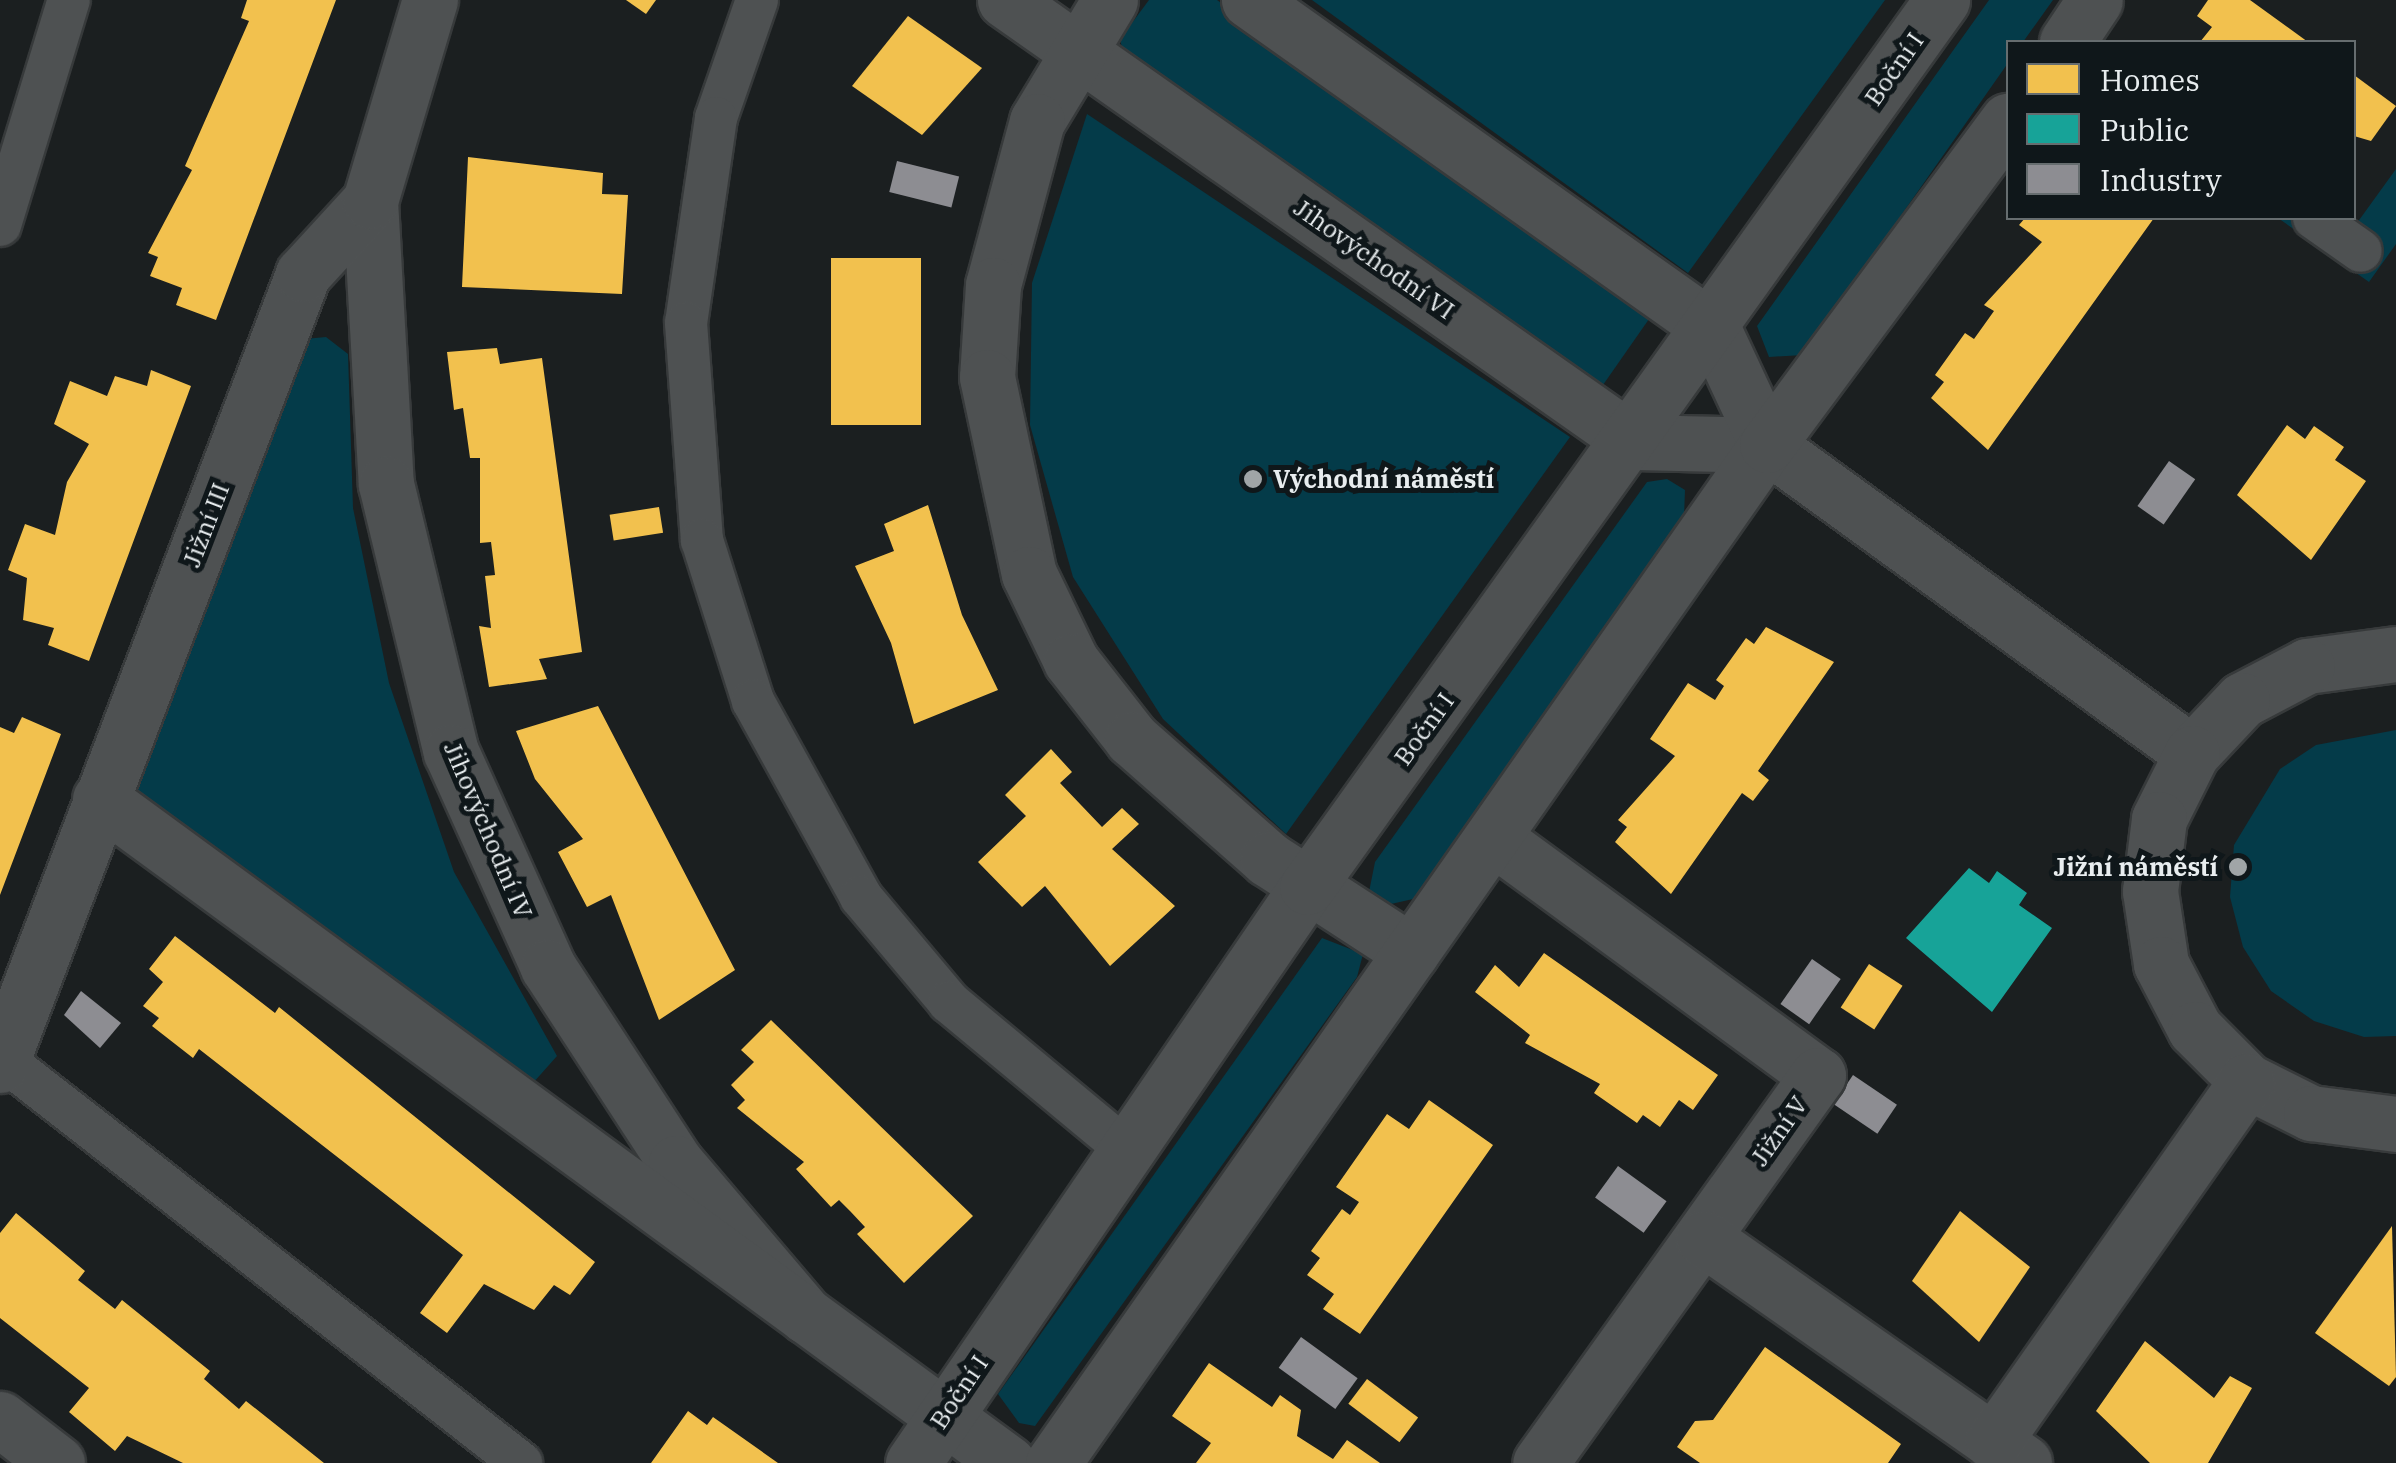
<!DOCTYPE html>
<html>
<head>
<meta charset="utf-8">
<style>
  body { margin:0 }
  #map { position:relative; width:2396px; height:1463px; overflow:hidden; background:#1b1f20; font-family:"IBM Plex Serif",serif }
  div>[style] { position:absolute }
  .green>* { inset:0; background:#043b49 }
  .homes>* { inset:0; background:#f2c14e; transform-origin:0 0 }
  .public>* { inset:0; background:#17a398 }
  .industry>* { inset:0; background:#8d8d92; transform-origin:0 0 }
  .roads { filter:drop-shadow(2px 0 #373a3b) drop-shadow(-2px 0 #373a3b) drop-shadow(0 2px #373a3b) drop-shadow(0 -2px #373a3b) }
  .service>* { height:42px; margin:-21px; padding:0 21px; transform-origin:21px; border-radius:21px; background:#4e5152 }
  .minor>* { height:55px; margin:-27.5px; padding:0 27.5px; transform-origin:27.5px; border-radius:27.5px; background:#4e5152 }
  .dots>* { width:28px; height:28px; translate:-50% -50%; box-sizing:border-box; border:5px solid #0f171a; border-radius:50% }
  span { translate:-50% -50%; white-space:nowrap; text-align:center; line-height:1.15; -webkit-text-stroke:10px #0f171a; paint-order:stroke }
  .street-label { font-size:25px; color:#e8edef }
  .poi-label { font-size:25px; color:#e8edef; font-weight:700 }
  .left { translate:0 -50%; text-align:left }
  .right { translate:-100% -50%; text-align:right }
  .legend { position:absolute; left:2006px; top:40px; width:350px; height:180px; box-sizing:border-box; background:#0f171a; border:2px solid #666d6f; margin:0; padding:12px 18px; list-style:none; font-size:30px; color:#e8edef }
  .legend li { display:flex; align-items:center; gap:20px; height:50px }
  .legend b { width:50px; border:2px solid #666d6f }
</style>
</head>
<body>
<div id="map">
  <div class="green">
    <i style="clip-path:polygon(1149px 0,1217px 0,1656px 309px,1596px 395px,1125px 61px,1120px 39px)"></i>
    <i style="clip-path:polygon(1312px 0,1885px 0,1688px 273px)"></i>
    <i style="clip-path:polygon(1989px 0,2053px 0,2023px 42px,2008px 42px,2008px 63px,1803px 355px,1769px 357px,1757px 326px)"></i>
    <i style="clip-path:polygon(1087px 114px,1570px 437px,1286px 834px,1163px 719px,1073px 577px,1030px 425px,1032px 283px)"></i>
    <i style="clip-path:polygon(2396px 169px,2396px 244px,2369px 282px,2278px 218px,2357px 223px)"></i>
    <i style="clip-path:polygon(326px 337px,348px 354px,353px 508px,389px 683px,454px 872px,557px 1056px,533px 1083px,126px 789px,305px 339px)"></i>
    <i style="clip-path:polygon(1667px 479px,1685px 490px,1684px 517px,1413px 899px,1391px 904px,1369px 892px,1375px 862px,1647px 482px)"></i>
    <i style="clip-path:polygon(2396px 730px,2396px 1036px,2364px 1037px,2314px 1021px,2271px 991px,2243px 947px,2230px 897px,2234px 845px,2280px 769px,2316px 745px)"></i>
    <i style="clip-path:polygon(1322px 938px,1363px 954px,1357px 977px,1035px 1426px,1019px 1423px,998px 1394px)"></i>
  </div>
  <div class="homes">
    <i style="clip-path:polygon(247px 0,336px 0,216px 320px,176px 305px,182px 288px,150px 276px,158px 257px,148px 253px,192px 170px,185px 166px,249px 21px,241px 18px)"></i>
    <i style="clip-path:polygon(626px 0,656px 0,646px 14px)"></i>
    <i style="clip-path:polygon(2208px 0,2250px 0,2308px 42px,2200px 42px,2212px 27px,2197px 16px)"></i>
    <i style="clip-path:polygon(908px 16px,982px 68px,922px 135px,852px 86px)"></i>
    <i style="clip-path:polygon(2354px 75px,2396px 106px,2371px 141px,2354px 136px)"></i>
    <i style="clip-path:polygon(468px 157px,603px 173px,602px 194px,628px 195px,622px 294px,462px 287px)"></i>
    <i style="clip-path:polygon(2025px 218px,2154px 218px,1988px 450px,1931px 398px,1944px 382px,1935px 375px,1965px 333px,1974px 339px,1994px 311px,1984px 305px,2042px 242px,2019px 225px)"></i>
    <i style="left:831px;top:258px;width:90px;height:167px"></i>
    <i style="clip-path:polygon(497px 348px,500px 364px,542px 358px,582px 652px,539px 659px,547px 679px,489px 687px,479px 626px,491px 628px,485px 576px,495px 575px,493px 558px,491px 542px,480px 543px,480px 458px,470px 458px,463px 408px,454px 410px,447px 352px)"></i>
    <i style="clip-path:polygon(151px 370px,191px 386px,89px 661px,48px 645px,54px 628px,23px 620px,27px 578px,8px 570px,25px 524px,55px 535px,67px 482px,89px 444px,54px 424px,70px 381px,107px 396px,115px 376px,147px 386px)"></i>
    <i style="clip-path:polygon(2287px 425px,2305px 439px,2314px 426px,2344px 447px,2335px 460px,2366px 481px,2311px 560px,2237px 495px)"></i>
    <i style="clip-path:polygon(928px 505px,962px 615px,998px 690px,914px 724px,891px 643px,855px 566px,894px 551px,884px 524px)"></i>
    <i style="left:659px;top:507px;width:26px;height:50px;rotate:81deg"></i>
    <i style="clip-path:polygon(1766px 627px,1834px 662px,1758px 771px,1769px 780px,1753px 801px,1742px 793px,1671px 894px,1615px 842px,1627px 827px,1618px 820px,1675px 756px,1650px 739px,1688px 683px,1715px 700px,1724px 686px,1716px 680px,1746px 638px,1754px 644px)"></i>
    <i style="clip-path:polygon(598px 706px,735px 970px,659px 1020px,611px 895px,587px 907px,558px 852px,583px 839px,535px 779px,516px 731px)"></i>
    <i style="clip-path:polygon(22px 717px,61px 734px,0 895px,0 727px,14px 733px)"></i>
    <i style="clip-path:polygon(1051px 749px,1072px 772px,1060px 783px,1102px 827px,1122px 808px,1139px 824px,1112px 849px,1175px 906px,1110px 966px,1045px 886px,1022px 907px,978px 862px,1026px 816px,1005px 795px)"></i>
    <i style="clip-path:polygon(175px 936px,275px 1013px,279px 1007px,595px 1262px,570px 1295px,554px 1285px,534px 1310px,484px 1284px,447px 1333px,420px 1313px,463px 1255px,199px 1049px,193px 1058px,152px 1026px,159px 1018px,143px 1006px,163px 982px,149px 969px)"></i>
    <i style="clip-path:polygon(1544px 953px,1718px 1075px,1693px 1110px,1679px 1100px,1660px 1127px,1643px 1115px,1637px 1123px,1594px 1093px,1600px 1084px,1525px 1043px,1530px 1035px,1475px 992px,1495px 965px,1519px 987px)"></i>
    <i style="left:1869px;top:964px;width:40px;height:52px;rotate:33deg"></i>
    <i style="clip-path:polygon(771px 1020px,973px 1216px,904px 1283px,857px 1234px,865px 1227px,850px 1211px,839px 1200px,831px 1207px,796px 1169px,804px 1162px,737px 1108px,745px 1100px,731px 1085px,754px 1062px,741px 1050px)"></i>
    <i style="clip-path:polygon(1429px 1100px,1493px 1145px,1360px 1334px,1323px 1309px,1334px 1294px,1307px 1275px,1320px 1258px,1311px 1251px,1342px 1209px,1350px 1215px,1359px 1202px,1336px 1187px,1387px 1114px,1409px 1129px)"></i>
    <i style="clip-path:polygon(1960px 1211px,2030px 1267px,1979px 1342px,1912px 1281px)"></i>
    <i style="clip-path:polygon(16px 1213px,85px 1271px,78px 1280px,115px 1309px,122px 1300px,210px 1371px,204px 1379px,239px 1409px,246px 1401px,324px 1463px,183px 1463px,127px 1436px,115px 1451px,69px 1412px,89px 1388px,0 1318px,0 1233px)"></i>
    <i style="clip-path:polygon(2392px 1226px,2396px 1377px,2389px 1386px,2315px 1333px)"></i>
    <i style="clip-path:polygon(2145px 1341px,2214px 1398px,2230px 1376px,2252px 1388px,2208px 1463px,2150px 1463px,2096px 1411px)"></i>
    <i style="clip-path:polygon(1765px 1347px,1901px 1444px,1888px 1463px,1700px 1463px,1677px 1447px,1695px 1421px,1713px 1420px)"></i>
    <i style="clip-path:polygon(1209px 1363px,1272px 1407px,1280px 1395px,1301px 1410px,1297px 1436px,1333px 1459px,1347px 1440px,1380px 1463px,1196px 1463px,1211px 1443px,1172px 1416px)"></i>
    <i style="left:1367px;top:1379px;width:64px;height:31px;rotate:37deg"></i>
    <i style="clip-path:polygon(688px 1411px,707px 1425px,713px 1417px,778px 1463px,651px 1463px)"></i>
  </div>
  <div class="public">
    <i style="clip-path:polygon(1969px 868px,1989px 883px,1997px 871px,2027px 893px,2019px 905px,2052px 928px,1992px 1012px,1906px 938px)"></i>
  </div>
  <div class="industry">
    <i style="left:897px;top:161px;width:64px;height:32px;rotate:14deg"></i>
    <i style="left:2169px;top:461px;width:32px;height:55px;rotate:35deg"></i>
    <i style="left:1812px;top:959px;width:35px;height:55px;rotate:35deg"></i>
    <i style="clip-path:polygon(81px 991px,121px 1023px,100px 1048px,64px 1015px)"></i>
    <i style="left:1853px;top:1075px;width:53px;height:35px;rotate:34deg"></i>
    <i style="left:1618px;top:1166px;width:60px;height:39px;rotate:36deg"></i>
    <i style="left:1301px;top:1337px;width:70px;height:38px;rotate:36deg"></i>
  </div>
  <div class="roads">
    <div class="service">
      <i style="left:757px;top:0;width:125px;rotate:109.2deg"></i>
      <i style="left:716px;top:118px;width:207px;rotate:98.3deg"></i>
      <i style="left:686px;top:323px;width:218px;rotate:85.8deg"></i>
      <i style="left:702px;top:540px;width:169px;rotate:72.4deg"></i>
      <i style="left:753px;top:701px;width:224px;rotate:61.1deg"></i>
      <i style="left:861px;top:897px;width:137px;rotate:50deg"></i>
      <i style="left:949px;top:1002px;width:230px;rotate:39.7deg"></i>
      <i style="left:2314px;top:218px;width:57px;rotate:35.1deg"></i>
      <i style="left:0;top:225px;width:235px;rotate:-73deg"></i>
      <i style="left:0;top:1057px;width:661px;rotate:37.93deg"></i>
    </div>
    <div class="minor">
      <i style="left:1005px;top:0;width:769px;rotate:35.1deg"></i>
      <i style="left:1634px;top:442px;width:133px;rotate:1.3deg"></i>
      <i style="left:1110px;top:0;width:141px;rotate:121.1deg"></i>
      <i style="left:1037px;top:121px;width:170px;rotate:105deg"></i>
      <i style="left:993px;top:285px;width:92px;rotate:93.7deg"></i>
      <i style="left:987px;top:377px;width:201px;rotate:78deg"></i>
      <i style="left:1029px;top:574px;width:97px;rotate:64.2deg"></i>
      <i style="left:1071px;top:661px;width:99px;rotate:52deg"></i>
      <i style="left:1132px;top:739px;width:181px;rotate:41.4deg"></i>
      <i style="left:1268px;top:859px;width:171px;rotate:33deg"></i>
      <i style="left:1249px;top:0;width:569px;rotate:35.34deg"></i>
      <i style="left:1713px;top:329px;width:128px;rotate:65deg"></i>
      <i style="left:1767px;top:445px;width:525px;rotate:35.93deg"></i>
      <i style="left:2067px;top:42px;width:50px;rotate:-56.3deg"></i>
      <i style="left:370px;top:201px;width:283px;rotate:86.8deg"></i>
      <i style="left:386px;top:484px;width:276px;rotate:76.4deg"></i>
      <i style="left:451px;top:752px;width:236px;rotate:65.7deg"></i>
      <i style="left:548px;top:967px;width:234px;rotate:56.9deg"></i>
      <i style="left:676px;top:1163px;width:201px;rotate:49.6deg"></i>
      <i style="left:2396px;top:654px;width:90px;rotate:172.3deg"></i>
      <i style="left:2307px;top:666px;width:73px;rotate:152.4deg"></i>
      <i style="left:2242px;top:700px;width:73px;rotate:133.3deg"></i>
      <i style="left:2192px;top:753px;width:74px;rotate:116.6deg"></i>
      <i style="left:2159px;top:819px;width:73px;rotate:97.1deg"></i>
      <i style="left:2150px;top:891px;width:74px;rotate:81.4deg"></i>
      <i style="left:2161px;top:964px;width:73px;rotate:62.4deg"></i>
      <i style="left:2195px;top:1029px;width:74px;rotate:45deg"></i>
      <i style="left:2247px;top:1081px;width:72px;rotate:26.6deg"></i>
      <i style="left:2311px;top:1113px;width:86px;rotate:7.4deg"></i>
      <i style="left:100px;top:799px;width:1125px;rotate:36.18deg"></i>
      <i style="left:1495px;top:839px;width:400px;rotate:36.2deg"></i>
      <i style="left:1818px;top:1075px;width:477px;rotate:125.6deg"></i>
      <i style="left:0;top:1065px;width:847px;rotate:-69.04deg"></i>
      <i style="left:303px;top:274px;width:99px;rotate:-47.5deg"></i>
      <i style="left:370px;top:201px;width:210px;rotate:-73.4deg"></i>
      <i style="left:1703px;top:1238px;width:392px;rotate:35deg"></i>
      <i style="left:0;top:1419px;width:72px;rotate:37.7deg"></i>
      <i style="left:1993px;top:1442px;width:441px;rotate:-54.9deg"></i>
      <i style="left:913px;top:1463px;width:698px;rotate:-55.63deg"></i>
      <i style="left:1307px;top:887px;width:1091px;rotate:-54.4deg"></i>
      <i style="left:1053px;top:1463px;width:1243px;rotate:-54.96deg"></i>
      <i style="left:1767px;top:445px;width:404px;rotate:-53.4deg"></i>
    </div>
  </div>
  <div class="dots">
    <i style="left:1253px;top:479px;background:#a0a5a7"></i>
    <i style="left:2238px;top:867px;background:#a0a5a7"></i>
  </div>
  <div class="street-label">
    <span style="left:1894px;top:69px;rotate:-55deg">Boční I</span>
    <span style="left:1374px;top:259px;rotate:35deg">Jihovýchodní VI</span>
    <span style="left:206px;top:525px;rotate:-69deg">Jižní III</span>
    <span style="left:1424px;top:729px;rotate:-54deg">Boční I</span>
    <span style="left:488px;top:830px;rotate:67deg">Jihovýchodní IV</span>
    <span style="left:1779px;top:1131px;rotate:-55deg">Jižní V</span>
    <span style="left:959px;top:1392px;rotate:-56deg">Boční I</span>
  </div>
  <div class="poi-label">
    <span class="left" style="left:1273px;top:479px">Východní náměstí</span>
    <span class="right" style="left:2218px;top:867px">Jižní náměstí</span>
  </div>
  <ul class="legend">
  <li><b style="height:28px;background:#f2c14e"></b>Homes</li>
  <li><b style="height:28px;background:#17a398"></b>Public</li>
  <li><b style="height:28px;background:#8d8d92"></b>Industry</li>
  </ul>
</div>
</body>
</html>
